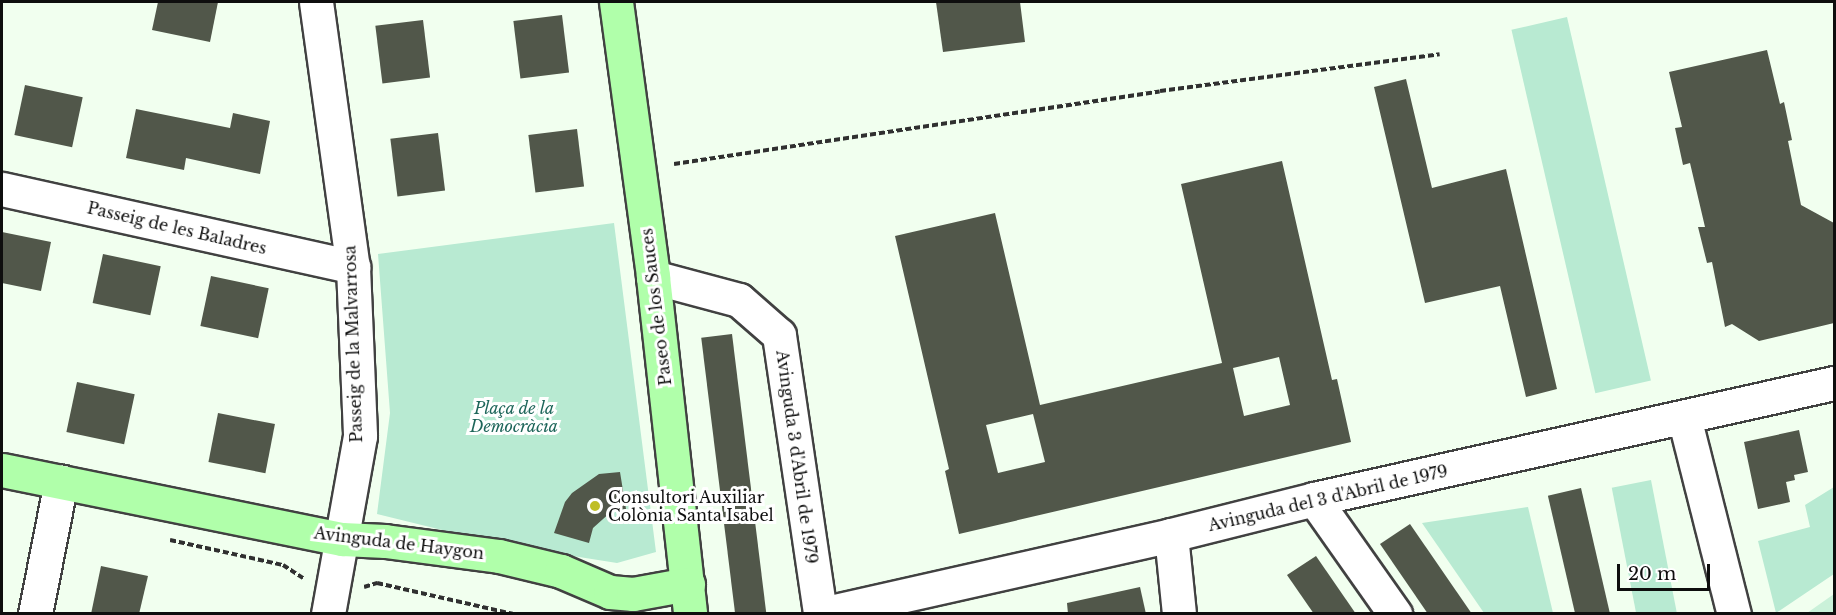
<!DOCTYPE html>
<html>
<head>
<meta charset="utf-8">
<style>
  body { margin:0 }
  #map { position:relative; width:1836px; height:615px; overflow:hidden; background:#f1ffef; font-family:"Libre Baskerville",serif }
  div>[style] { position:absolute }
  .green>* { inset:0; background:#b8ead2; transform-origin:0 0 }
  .pitch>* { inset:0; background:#caf1d9 }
  .building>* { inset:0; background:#51574a; transform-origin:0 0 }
  .path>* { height:4px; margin-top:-2px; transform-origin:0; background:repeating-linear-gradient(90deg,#303030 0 6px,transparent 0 9px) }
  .roads { filter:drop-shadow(2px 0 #414141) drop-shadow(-2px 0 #414141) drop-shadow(0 2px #414141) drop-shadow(0 -2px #414141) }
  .street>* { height:33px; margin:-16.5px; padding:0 16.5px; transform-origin:16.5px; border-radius:16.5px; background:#fff }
  .secondary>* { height:33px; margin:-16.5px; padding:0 16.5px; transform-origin:16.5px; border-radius:16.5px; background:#b0ffaa }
  .dots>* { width:16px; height:16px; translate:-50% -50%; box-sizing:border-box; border:3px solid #fff; border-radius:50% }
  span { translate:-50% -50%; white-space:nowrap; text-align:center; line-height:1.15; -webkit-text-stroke:6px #fff; paint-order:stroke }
  .street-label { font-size:16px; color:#0e0e0e }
  .park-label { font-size:16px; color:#1e665a; font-style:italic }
  .poi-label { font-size:16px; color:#0e0e0e }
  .left { translate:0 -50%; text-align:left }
  .frame { position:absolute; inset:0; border:3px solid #0e0e0e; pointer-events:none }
  .scale { position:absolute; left:1617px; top:564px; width:93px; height:27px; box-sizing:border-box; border:3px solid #0e0e0e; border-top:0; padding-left:8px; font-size:18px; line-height:21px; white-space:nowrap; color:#0e0e0e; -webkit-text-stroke:4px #fff; paint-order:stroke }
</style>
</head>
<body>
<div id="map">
  <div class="green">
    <i style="left:1567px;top:17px;width:373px;height:57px;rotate:77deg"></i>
    <i style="clip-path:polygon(614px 223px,656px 552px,617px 563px,503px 545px,377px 514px,390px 413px,378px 254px)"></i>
    <i style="left:1651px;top:480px;width:136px;height:40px;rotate:79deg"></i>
    <i style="clip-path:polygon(1834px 487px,1834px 574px,1776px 613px,1758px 541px,1810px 527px,1805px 505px)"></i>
    <i style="clip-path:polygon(1528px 507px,1553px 613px,1484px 613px,1422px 523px)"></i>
  </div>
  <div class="pitch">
    <i style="clip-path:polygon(1834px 594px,1834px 613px,1807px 613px)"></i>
  </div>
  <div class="building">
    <i style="clip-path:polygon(158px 2px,218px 2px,210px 42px,152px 30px)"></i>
    <i style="clip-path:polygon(936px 2px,1020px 2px,1025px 42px,943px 52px)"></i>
    <i style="left:562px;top:15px;width:58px;height:49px;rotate:83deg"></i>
    <i style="left:423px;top:20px;width:58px;height:48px;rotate:83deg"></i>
    <i style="clip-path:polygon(1767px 50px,1780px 104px,1784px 102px,1792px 140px,1788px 141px,1801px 205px,1834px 223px,1834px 323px,1759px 341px,1732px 324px,1725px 327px,1712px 262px,1707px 263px,1698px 227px,1705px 227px,1690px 163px,1683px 165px,1675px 128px,1682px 127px,1669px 72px)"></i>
    <i style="clip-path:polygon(1406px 79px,1432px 188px,1506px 169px,1557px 389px,1526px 397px,1500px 286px,1425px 303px,1374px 87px)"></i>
    <i style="left:25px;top:85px;width:59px;height:51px;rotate:12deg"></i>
    <i style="clip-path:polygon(136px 109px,230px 128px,233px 113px,270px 121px,260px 174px,186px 158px,184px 170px,126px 158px)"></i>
    <i style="left:577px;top:129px;width:58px;height:49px;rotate:83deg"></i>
    <i style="left:438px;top:133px;width:58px;height:48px;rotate:83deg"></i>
    <i style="clip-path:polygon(evenodd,1282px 161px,1332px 380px,1337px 379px,1351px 442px,959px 534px,945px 471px,949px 469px,895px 236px,995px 213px,1040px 405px,1222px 363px,1181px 184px,1282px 161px,1279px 357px,1290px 405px,1244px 416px,1233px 368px,1279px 357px,1282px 161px,1033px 414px,1045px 462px,998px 473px,986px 425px,1033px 414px)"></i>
    <i style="clip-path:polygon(2px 232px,51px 242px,41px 291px,2px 283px)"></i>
    <i style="left:103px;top:254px;width:59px;height:50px;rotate:12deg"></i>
    <i style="left:211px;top:276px;width:59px;height:51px;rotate:12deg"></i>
    <i style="left:732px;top:334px;width:282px;height:31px;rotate:83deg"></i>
    <i style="left:77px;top:382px;width:59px;height:51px;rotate:12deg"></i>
    <i style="left:218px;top:413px;width:58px;height:50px;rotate:11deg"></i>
    <i style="clip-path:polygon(1799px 430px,1808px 472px,1794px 475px,1795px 480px,1786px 482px,1790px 502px,1758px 509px,1744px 442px)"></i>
    <i style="clip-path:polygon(620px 472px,626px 509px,612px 511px,593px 528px,589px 543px,554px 533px,565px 502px,572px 493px,599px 474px)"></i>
    <i style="left:1581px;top:488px;width:129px;height:34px;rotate:77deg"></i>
    <i style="clip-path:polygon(1410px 524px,1472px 614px,1428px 614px,1380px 544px)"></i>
    <i style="clip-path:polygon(1316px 556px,1356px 614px,1314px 614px,1287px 575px)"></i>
    <i style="clip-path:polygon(101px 566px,148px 576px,139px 614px,91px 614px)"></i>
    <i style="clip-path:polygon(1140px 587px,1146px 614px,1068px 614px,1067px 603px)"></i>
  </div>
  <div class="path">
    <i style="left:674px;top:164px;width:491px;rotate:-8.5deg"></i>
    <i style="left:1160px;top:91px;width:282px;rotate:-7.5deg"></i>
    <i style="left:170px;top:540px;width:116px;rotate:12.5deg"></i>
    <i style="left:283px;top:565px;width:24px;rotate:33deg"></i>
    <i style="left:364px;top:587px;width:14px;rotate:-17deg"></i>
    <i style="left:377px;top:583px;width:139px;rotate:12.8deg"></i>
  </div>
  <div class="roads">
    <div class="street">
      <i style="left:316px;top:2px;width:268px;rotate:82.1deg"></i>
      <i style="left:353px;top:267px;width:169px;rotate:87.6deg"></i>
      <i style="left:360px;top:436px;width:181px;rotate:100.2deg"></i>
      <i style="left:2px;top:189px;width:360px;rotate:12.5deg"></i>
      <i style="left:653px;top:277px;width:89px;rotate:15deg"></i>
      <i style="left:739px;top:300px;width:53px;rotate:41.2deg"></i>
      <i style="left:779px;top:335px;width:282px;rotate:81.6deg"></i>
      <i style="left:1684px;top:417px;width:203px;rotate:75.8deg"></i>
      <i style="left:1314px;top:499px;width:141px;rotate:54.8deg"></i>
      <i style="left:1171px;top:535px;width:79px;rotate:84.2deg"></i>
      <i style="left:35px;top:614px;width:135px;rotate:-78.9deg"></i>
      <i style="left:821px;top:614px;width:359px;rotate:-12.7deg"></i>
      <i style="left:1171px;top:535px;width:147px;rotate:-14.1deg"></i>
      <i style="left:1314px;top:499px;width:533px;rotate:-12.58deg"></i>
    </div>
    <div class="secondary">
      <i style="left:616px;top:2px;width:277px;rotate:82.3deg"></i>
      <i style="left:653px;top:277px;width:339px;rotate:83.7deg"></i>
      <i style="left:2px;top:470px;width:347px;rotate:11.5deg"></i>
      <i style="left:342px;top:539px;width:43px;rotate:2.7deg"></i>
      <i style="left:385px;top:541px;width:115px;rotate:7.5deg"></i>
      <i style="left:499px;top:556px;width:64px;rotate:13.6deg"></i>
      <i style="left:561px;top:571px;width:53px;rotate:23.2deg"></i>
      <i style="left:610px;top:592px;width:23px;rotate:5deg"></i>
      <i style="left:633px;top:594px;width:56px;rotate:-10.3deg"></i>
    </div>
  </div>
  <div class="dots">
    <i style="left:595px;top:506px;background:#bfbe25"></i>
  </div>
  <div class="street-label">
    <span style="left:177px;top:228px;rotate:13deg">Passeig de les Baladres</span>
    <span style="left:656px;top:307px;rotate:-97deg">Paseo de los Sauces</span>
    <span style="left:353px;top:344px;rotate:-92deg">Passeig de la Malvarrosa</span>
    <span style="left:797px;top:457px;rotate:82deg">Avinguda 3 d'Abril de 1979</span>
    <span style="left:1328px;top:498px;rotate:-13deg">Avinguda del 3 d'Abril de 1979</span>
    <span style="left:399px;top:543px;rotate:7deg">Avinguda de Haygon</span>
  </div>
  <div class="park-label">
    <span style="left:514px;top:417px">Plaça de la<br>Democràcia</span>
  </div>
  <div class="poi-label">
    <span class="left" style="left:608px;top:506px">Consultori Auxiliar<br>Colònia Santa Isabel</span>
  </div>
  <div class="frame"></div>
  <div class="scale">20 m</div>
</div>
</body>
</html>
